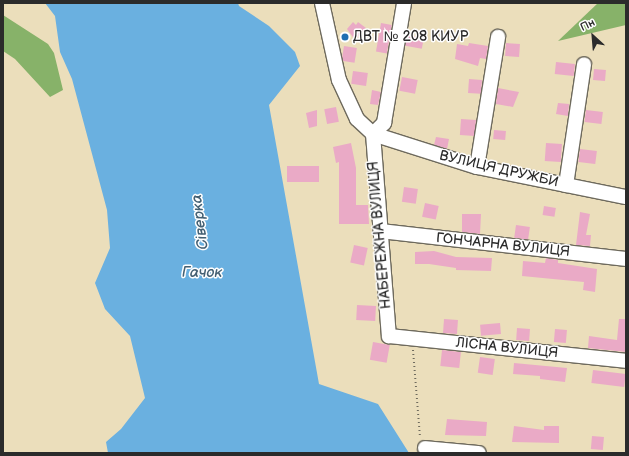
<!DOCTYPE html>
<html>
<head>
<meta charset="utf-8">
<style>
  body { margin:0 }
  #map { position:relative; width:629px; height:456px; overflow:hidden; background:#ebdebb; font-family:"Balsamiq Sans",sans-serif }
  div>[style] { position:absolute }
  .forest>* { inset:0; background:#87b269 }
  .water>* { inset:0; background:#6ab0e0 }
  .building>* { inset:0; background:#eaaac6; transform-origin:0 0 }
  .path>* { height:2px; margin-top:-1px; transform-origin:0; background:repeating-linear-gradient(90deg,#6e6a5d 0 1px,transparent 0 4px) }
  .roads { filter:drop-shadow(1px 0 #6e6a5d) drop-shadow(-1px 0 #6e6a5d) drop-shadow(0 1px #6e6a5d) drop-shadow(0 -1px #6e6a5d) }
  .minor>* { height:14px; margin:-7px; padding:0 7px; transform-origin:7px; border-radius:7px; background:#fff }
  .dots>* { width:11px; height:11px; translate:-50% -50%; box-sizing:border-box; border:2px solid #fff; border-radius:50% }
  span { translate:-50% -50%; white-space:nowrap; text-align:center; line-height:1.15; -webkit-text-stroke:3px #fff; paint-order:stroke }
  .poi-label { font-size:14px; color:#2b2b2b }
  .left { translate:0 -50%; text-align:left }
  .street-label { font-size:14px; color:#2b2b2b }
  .water-label { font-size:15px; color:#446073; font-style:italic }
  .frame { position:absolute; inset:0; border:4px solid #2b2b2b; pointer-events:none }
  .north { position:absolute; left:573px; top:16px; width:40px; height:40px; -webkit-text-stroke:3px #fff; paint-order:stroke; rotate:334deg; font-size:11px; font-weight:700; line-height:16px; text-align:center; color:#2b2b2b }
  .north::after { content:''; display:block; margin:auto; width:14px; height:18px; background:#2b2b2b; clip-path:polygon(50% 0,100% 100%,50% 72%,0 100%) }
</style>
</head>
<body>
<div id="map">
  <div class="forest">
    <i style="clip-path:polygon(598px 3px,626px 3px,626px 25px,558px 41px)"></i>
    <i style="clip-path:polygon(3px 15px,48px 44px,54px 53px,63px 90px,50px 97px,15px 59px,3px 51px)"></i>
  </div>
  <div class="water">
    <i style="clip-path:polygon(45px 3px,238px 3px,239px 6px,269px 26px,295px 52px,300px 66px,269px 105px,319px 384px,378px 404px,409px 453px,108px 453px,106px 442px,121px 429px,145px 398px,130px 336px,105px 309px,95px 283px,110px 248px,107px 210px,72px 79px,60px 52px,55px 16px)"></i>
  </div>
  <div class="building">
    <i style="clip-path:polygon(353px 22px,356px 25px,358px 22px,366px 28px,355px 40px,347px 29px)"></i>
    <i style="left:381px;top:23px;width:11px;height:29px;rotate:10deg"></i>
    <i style="left:407px;top:35px;width:17px;height:11px;rotate:10deg"></i>
    <i style="clip-path:polygon(469px 43px,488px 46px,486px 59px,480px 58px,478px 66px,455px 59px,457px 44px,468px 46px)"></i>
    <i style="left:506px;top:43px;width:14px;height:13px;rotate:4deg"></i>
    <i style="left:344px;top:46px;width:13px;height:15px;rotate:9deg"></i>
    <i style="left:556px;top:62px;width:19px;height:12px;rotate:6deg"></i>
    <i style="left:594px;top:69px;width:12px;height:11px;rotate:5deg"></i>
    <i style="left:353px;top:71px;width:15px;height:13px;rotate:8deg"></i>
    <i style="left:402px;top:77px;width:16px;height:14px;rotate:11deg"></i>
    <i style="left:469px;top:79px;width:13px;height:14px;rotate:4deg"></i>
    <i style="clip-path:polygon(498px 88px,519px 92px,513px 107px,496px 104px)"></i>
    <i style="clip-path:polygon(372px 90px,381px 92px,378px 105px,370px 104px)"></i>
    <i style="clip-path:polygon(558px 103px,569px 104px,568px 116px,556px 114px)"></i>
    <i style="left:336px;top:107px;width:15px;height:12px;rotate:79deg"></i>
    <i style="clip-path:polygon(317px 110px,317px 126px,309px 128px,306px 113px)"></i>
    <i style="left:586px;top:110px;width:17px;height:12px;rotate:7deg"></i>
    <i style="left:461px;top:119px;width:15px;height:16px;rotate:4deg"></i>
    <i style="left:494px;top:130px;width:12px;height:9px;rotate:5deg"></i>
    <i style="clip-path:polygon(436px 137px,449px 139px,447px 149px,434px 145px)"></i>
    <i style="clip-path:polygon(351px 143px,356px 168px,356px 205px,368px 205px,369px 224px,339px 224px,339px 162px,336px 163px,333px 147px)"></i>
    <i style="left:546px;top:143px;width:16px;height:18px;rotate:4deg"></i>
    <i style="left:580px;top:149px;width:17px;height:13px;rotate:7deg"></i>
    <i style="left:319px;top:166px;width:16px;height:32px;rotate:90deg"></i>
    <i style="left:404px;top:187px;width:14px;height:15px;rotate:8deg"></i>
    <i style="left:425px;top:203px;width:14px;height:14px;rotate:12deg"></i>
    <i style="left:544px;top:206px;width:12px;height:9px;rotate:9deg"></i>
    <i style="clip-path:polygon(580px 212px,590px 214px,586px 235px,591px 235px,590px 246px,576px 245px)"></i>
    <i style="clip-path:polygon(462px 214px,481px 214px,480px 234px,462px 232px)"></i>
    <i style="left:516px;top:225px;width:14px;height:13px;rotate:8deg"></i>
    <i style="left:354px;top:245px;width:14px;height:18px;rotate:12deg"></i>
    <i style="clip-path:polygon(434px 251px,456px 257px,492px 258px,491px 271px,456px 270px,456px 268px,429px 264px,415px 264px,415px 252px)"></i>
    <i style="clip-path:polygon(546px 258px,558px 260px,558px 263px,597px 269px,595px 292px,583px 290px,584px 282px,522px 276px,523px 261px,545px 263px)"></i>
    <i style="left:357px;top:305px;width:19px;height:15px;rotate:3deg"></i>
    <i style="left:444px;top:319px;width:14px;height:14px;rotate:4deg"></i>
    <i style="clip-path:polygon(619px 319px,626px 319px,626px 352px,588px 348px,589px 336px,617px 340px)"></i>
    <i style="left:500px;top:323px;width:11px;height:20px;rotate:85deg"></i>
    <i style="left:517px;top:328px;width:13px;height:12px;rotate:4deg"></i>
    <i style="left:555px;top:329px;width:12px;height:13px;rotate:5deg"></i>
    <i style="left:373px;top:342px;width:17px;height:18px;rotate:10deg"></i>
    <i style="left:442px;top:350px;width:19px;height:16px;rotate:6deg"></i>
    <i style="left:480px;top:357px;width:15px;height:16px;rotate:8deg"></i>
    <i style="clip-path:polygon(514px 363px,567px 368px,565px 382px,540px 379px,540px 376px,513px 374px)"></i>
    <i style="left:593px;top:370px;width:33px;height:13px;rotate:7deg"></i>
    <i style="clip-path:polygon(447px 419px,487px 422px,486px 436px,445px 435px)"></i>
    <i style="clip-path:polygon(514px 426px,544px 430px,544px 426px,559px 426px,559px 443px,512px 442px)"></i>
    <i style="left:592px;top:436px;width:12px;height:13px;rotate:5deg"></i>
  </div>
  <div class="path">
    <i style="left:413px;top:350px;width:87px;rotate:85.4deg"></i>
  </div>
  <div class="roads">
    <div class="minor">
      <i style="left:322px;top:3px;width:79px;rotate:77.6deg"></i>
      <i style="left:339px;top:80px;width:43px;rotate:65.2deg"></i>
      <i style="left:357px;top:119px;width:22px;rotate:43deg"></i>
      <i style="left:373px;top:134px;width:109px;rotate:17.6deg"></i>
      <i style="left:477px;top:167px;width:152px;rotate:11.4deg"></i>
      <i style="left:373px;top:134px;width:203px;rotate:85.5deg"></i>
      <i style="left:389px;top:336px;width:238px;rotate:6deg"></i>
      <i style="left:373px;top:134px;width:16px;rotate:-45deg"></i>
      <i style="left:384px;top:123px;width:122px;rotate:-80.5deg"></i>
      <i style="left:477px;top:167px;width:132px;rotate:-80.8deg"></i>
      <i style="left:566px;top:185px;width:122px;rotate:-81.5deg"></i>
      <i style="left:381px;top:231px;width:247px;rotate:6.5deg"></i>
      <i style="left:425px;top:448px;width:54px;rotate:5.3deg"></i>
    </div>
  </div>
  <div class="dots">
    <i style="left:345px;top:37px;background:#1f6fb2"></i>
  </div>
  <div class="poi-label">
    <span class="left" style="left:353px;top:37px">ДВТ № 208 КИУР</span>
  </div>
  <div class="street-label">
    <span style="left:499px;top:169px;rotate:13deg">ВУЛИЦЯ ДРУЖБИ</span>
    <span style="left:380px;top:235px;rotate:-95deg">НАБЕРЕЖНА ВУЛИЦЯ</span>
    <span style="left:503px;top:245px;rotate:6deg">ГОНЧАРНА ВУЛИЦЯ</span>
    <span style="left:507px;top:348px;rotate:6deg">ЛІСНА ВУЛИЦЯ</span>
  </div>
  <div class="water-label">
    <span style="left:200px;top:222px;rotate:-97deg">Сіверка</span>
    <span style="left:202px;top:273px">Гачок</span>
  </div>
  <div class="frame"></div>
  <div class="north">Пн</div>
</div>
</body>
</html>
